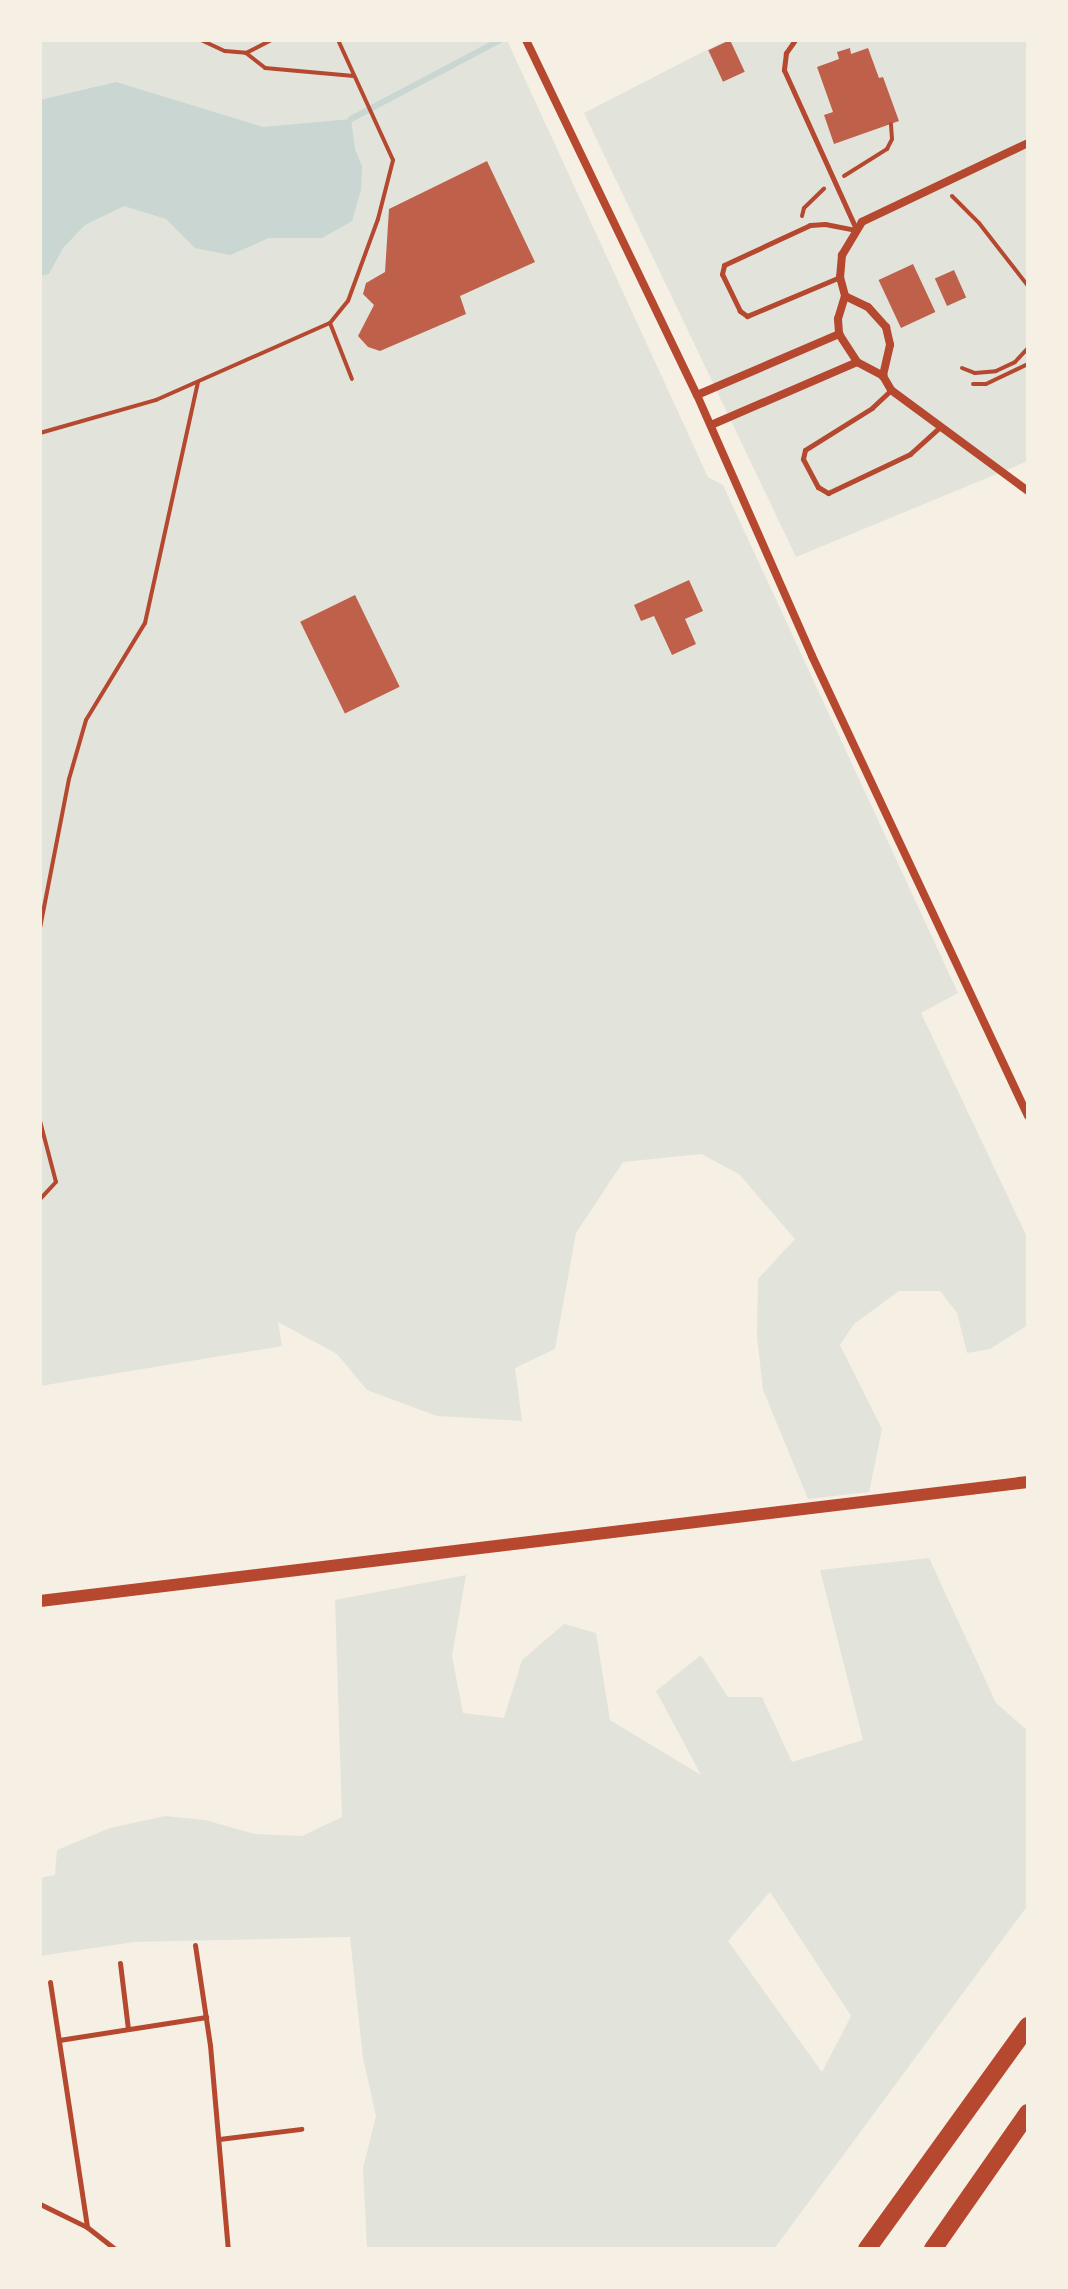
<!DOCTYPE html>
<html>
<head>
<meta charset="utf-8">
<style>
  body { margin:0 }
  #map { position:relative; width:1068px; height:2289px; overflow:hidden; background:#f6efe4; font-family:Quicksand,sans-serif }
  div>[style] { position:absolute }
  .green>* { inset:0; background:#e2e4dc }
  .water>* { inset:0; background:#c9d6d2 }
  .stream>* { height:6px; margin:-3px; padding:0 3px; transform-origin:3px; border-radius:3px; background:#c9d6d2 }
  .building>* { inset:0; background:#bf614a; transform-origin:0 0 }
  .path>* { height:4px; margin:-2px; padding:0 2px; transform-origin:2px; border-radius:2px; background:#b5482f }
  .service>* { height:5px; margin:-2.5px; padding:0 2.5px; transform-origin:2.5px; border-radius:2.5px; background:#b5482f }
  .minor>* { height:8px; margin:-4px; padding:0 4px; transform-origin:4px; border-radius:4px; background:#b5482f }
  .tertiary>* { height:12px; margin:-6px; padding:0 6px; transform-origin:6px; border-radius:6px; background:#b5482f }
  .motorway>* { height:18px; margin:-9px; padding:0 9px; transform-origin:9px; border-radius:9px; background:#b5482f }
  span { translate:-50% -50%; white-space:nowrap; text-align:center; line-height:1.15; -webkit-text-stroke:7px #f6efe4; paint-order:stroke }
  .frame { position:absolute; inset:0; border:42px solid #f6efe4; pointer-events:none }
</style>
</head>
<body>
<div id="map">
  <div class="green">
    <i style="clip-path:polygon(40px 40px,507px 40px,708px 477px,723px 485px,958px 993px,921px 1013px,1028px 1239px,1028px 1325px,990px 1349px,967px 1353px,957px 1313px,940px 1291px,899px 1291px,854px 1324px,840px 1345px,882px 1429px,869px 1492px,808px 1499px,763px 1390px,757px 1336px,758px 1279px,795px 1239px,739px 1174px,701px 1154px,623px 1162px,576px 1233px,555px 1349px,515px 1368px,522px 1421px,437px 1416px,367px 1390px,337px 1354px,278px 1322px,282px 1346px,40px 1386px)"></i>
    <i style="clip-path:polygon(726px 40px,1028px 40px,1028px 461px,796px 557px,584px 113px)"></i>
    <i style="clip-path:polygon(evenodd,929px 1558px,996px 1703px,1028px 1731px,1028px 1905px,774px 2249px,367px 2249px,363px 2168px,376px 2116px,363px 2058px,350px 1937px,134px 1942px,40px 1956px,40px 1878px,55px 1875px,57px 1850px,110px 1828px,165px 1816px,205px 1820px,255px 1834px,302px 1836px,342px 1817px,335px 1600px,466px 1575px,452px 1656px,463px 1713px,504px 1718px,522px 1660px,564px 1624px,596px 1633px,610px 1720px,701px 1775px,656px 1691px,701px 1655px,728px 1697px,762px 1697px,792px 1762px,863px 1740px,820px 1570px,929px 1558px,770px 1892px,851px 2016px,822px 2072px,728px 1941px,770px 1892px)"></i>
  </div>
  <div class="water">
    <i style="clip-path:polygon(116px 82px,263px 127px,351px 119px,355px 149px,362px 166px,361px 190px,352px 221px,322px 238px,269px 238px,230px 255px,195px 248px,166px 219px,124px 206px,85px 225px,63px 248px,49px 274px,40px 276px,40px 100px)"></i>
  </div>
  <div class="stream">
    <i style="left:351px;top:119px;width:169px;rotate:-27.9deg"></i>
  </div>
  <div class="building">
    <i style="left:730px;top:40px;width:35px;height:24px;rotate:65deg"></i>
    <i style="clip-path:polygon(850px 48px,851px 54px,868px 48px,879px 78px,883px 77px,899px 121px,834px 144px,824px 115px,833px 112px,817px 67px,839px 59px,837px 52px)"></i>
    <i style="clip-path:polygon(487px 161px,535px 262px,460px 296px,466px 314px,380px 351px,368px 347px,358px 336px,374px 305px,363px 294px,366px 283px,385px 272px,389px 209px)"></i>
    <i style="left:913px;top:264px;width:53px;height:38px;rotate:65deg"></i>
    <i style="left:954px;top:270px;width:30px;height:21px;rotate:66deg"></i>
    <i style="clip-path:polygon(689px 580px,703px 611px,685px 619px,696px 644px,672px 655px,654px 616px,641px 621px,634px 605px)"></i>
    <i style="left:355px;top:595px;width:102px;height:61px;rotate:64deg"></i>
  </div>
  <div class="path">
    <i style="left:201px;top:40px;width:26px;rotate:25deg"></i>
    <i style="left:225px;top:51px;width:21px;rotate:5deg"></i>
    <i style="left:246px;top:53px;width:29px;rotate:-27deg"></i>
    <i style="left:246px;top:53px;width:24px;rotate:38deg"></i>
    <i style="left:265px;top:68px;width:89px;rotate:5.1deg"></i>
    <i style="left:844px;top:176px;width:51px;rotate:-32.1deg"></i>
    <i style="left:887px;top:149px;width:11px;rotate:-63deg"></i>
    <i style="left:892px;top:139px;width:15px;rotate:-94deg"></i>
    <i style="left:952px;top:196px;width:38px;rotate:45deg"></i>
    <i style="left:979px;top:223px;width:80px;rotate:52.1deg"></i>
    <i style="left:802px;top:216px;width:8px;rotate:-76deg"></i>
    <i style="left:804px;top:208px;width:28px;rotate:-44deg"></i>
    <i style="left:330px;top:323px;width:28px;rotate:-51deg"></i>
    <i style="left:348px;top:301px;width:87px;rotate:-69.9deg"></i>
    <i style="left:378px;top:219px;width:61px;rotate:-75.7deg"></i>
    <i style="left:393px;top:160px;width:132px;rotate:-114.6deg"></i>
    <i style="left:962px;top:368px;width:14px;rotate:21deg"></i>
    <i style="left:975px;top:373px;width:21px;rotate:-5deg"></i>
    <i style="left:996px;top:371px;width:21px;rotate:-25deg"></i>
    <i style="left:1015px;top:362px;width:19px;rotate:-47deg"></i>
    <i style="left:973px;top:384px;width:13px"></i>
    <i style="left:986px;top:384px;width:47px;rotate:-25.5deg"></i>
    <i style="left:40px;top:433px;width:121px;rotate:-15.9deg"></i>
    <i style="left:156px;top:400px;width:190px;rotate:-23.9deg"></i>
    <i style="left:330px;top:323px;width:60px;rotate:68.6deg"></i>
    <i style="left:40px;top:928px;width:152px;rotate:-79deg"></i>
    <i style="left:69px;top:779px;width:61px;rotate:-73.9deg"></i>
    <i style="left:86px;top:720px;width:114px;rotate:-58.7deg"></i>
    <i style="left:145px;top:623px;width:247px;rotate:-77.6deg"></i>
    <i style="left:40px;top:1121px;width:63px;rotate:75.3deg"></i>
    <i style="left:56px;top:1182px;width:23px;rotate:133deg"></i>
  </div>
  <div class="service">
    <i style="left:795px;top:40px;width:16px;rotate:125deg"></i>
    <i style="left:786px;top:53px;width:17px;rotate:97deg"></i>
    <i style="left:784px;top:70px;width:175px;rotate:65.6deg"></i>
    <i style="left:840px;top:277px;width:101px;rotate:157.2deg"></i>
    <i style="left:747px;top:316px;width:9px;rotate:-144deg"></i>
    <i style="left:740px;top:311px;width:41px;rotate:-115.9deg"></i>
    <i style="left:722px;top:274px;width:9px;rotate:-77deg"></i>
    <i style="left:724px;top:265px;width:95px;rotate:-24.9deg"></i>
    <i style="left:810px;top:225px;width:15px;rotate:-4deg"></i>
    <i style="left:825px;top:224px;width:32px;rotate:11deg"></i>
    <i style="left:891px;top:390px;width:26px;rotate:137deg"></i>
    <i style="left:872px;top:408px;width:79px;rotate:147.9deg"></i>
    <i style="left:805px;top:450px;width:9px;rotate:103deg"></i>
    <i style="left:803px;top:459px;width:32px;rotate:62deg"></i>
    <i style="left:818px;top:487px;width:12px;rotate:31deg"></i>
    <i style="left:828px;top:493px;width:91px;rotate:-25.4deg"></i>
    <i style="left:910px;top:454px;width:39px;rotate:-42deg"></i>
    <i style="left:195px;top:1945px;width:101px;rotate:81.5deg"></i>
    <i style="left:210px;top:2045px;width:205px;rotate:85deg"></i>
    <i style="left:120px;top:1963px;width:66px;rotate:83.1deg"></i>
    <i style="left:50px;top:1982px;width:248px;rotate:81.4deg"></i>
    <i style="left:59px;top:2040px;width:149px;rotate:-8.9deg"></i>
    <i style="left:219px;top:2139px;width:83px;rotate:-7deg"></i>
    <i style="left:40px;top:2204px;width:52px;rotate:26.1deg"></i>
    <i style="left:87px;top:2227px;width:36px;rotate:38deg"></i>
  </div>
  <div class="minor">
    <i style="left:526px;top:40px;width:394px;rotate:64.3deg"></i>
    <i style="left:697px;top:395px;width:285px;rotate:66.2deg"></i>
    <i style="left:812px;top:656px;width:508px;rotate:64.85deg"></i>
    <i style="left:1028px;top:143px;width:184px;rotate:154.6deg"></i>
    <i style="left:862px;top:222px;width:39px;rotate:121deg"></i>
    <i style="left:842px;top:255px;width:22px;rotate:95deg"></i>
    <i style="left:840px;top:277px;width:20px;rotate:75deg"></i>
    <i style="left:845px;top:296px;width:24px;rotate:107deg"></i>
    <i style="left:838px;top:319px;width:15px;rotate:86deg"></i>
    <i style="left:839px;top:334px;width:33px;rotate:57deg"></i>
    <i style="left:857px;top:362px;width:30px;rotate:28deg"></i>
    <i style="left:883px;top:376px;width:16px;rotate:60deg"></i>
    <i style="left:891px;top:390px;width:170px;rotate:36.4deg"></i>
    <i style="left:845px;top:296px;width:25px;rotate:26deg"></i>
    <i style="left:868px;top:307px;width:27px;rotate:48deg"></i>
    <i style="left:886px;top:327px;width:18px;rotate:77deg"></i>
    <i style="left:890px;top:345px;width:32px;rotate:103deg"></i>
    <i style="left:697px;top:395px;width:155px;rotate:-23.2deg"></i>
    <i style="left:711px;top:425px;width:159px;rotate:-23.3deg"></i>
  </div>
  <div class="tertiary">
    <i style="left:40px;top:1601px;width:995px;rotate:-6.87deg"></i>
  </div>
  <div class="motorway">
    <i style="left:867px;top:2249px;width:275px;rotate:-54.2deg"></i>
    <i style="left:933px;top:2249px;width:166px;rotate:-55.1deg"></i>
  </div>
  <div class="frame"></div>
</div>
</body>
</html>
